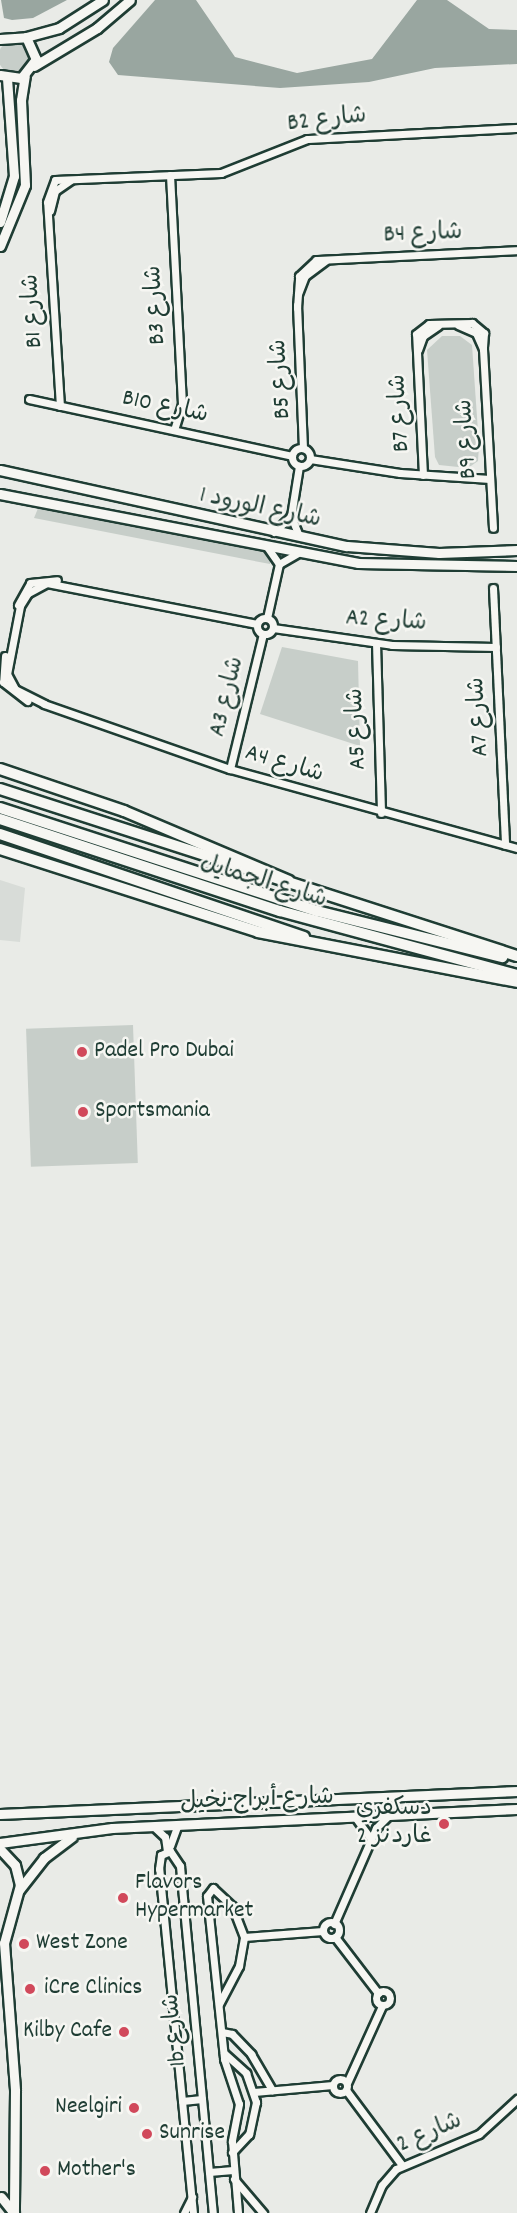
<!DOCTYPE html>
<html>
<head>
<meta charset="utf-8">
<style>
  body { margin:0 }
  #map { position:relative; width:517px; height:2213px; overflow:hidden; background:#e9ebe7; font-family:Dekko,"Playpen Sans Arabic",sans-serif }
  div>[style] { position:absolute }
  .built>* { inset:0; background:#d8dcd8 }
  .green>* { inset:0; background:#c7cec9; transform-origin:0 0 }
  .round { border-radius:50% }
  .water>* { inset:0; background:#99a6a0 }
  .roads { filter:drop-shadow(2px 0 #1f3d34) drop-shadow(-2px 0 #1f3d34) drop-shadow(0 2px #1f3d34) drop-shadow(0 -2px #1f3d34) }
  .street>* { height:7px; margin:-3.5px; padding:0 3.5px; transform-origin:3.5px; border-radius:3.5px; background:#f6f6f2 }
  .street>.ring { margin:-3.5px; padding:0; box-sizing:content-box; background:none; border:7px solid #f6f6f2; border-radius:50% }
  .secondary>* { height:9px; margin:-4.5px; padding:0 4.5px; transform-origin:4.5px; border-radius:4.5px; background:#f6f6f2 }
  .primary>* { height:10px; margin:-5px; padding:0 5px; transform-origin:5px; border-radius:5px; background:#f6f6f2 }
  .dots>* { width:16px; height:16px; translate:-50% -50%; box-sizing:border-box; border:3px solid #f6f6f2; border-radius:50% }
  span { translate:-50% -50%; white-space:nowrap; text-align:center; line-height:1.15; -webkit-text-stroke:5px #f6f6f2; paint-order:stroke }
  .street-label { font-size:24px; color:#1f3d34 }
  .poi-label { font-size:24px; color:#1f3d34 }
  .left { translate:0 -50%; text-align:left }
  .right { translate:-100% -50%; text-align:right }
</style>
</head>
<body>
<div id="map">
  <div class="built">
    <i style="clip-path:polygon(0 880px,25px 888px,20px 942px,0 940px)"></i>
  </div>
  <div class="green">
    <i class="round" style="left:-2px;top:41px;width:32px;height:32px"></i>
    <i style="clip-path:polygon(442px 336px,460px 336px,472px 345px,479px 446px,478px 461px,468px 468px,439px 465px,435px 457px,427px 350px)"></i>
    <i style="clip-path:polygon(39px 506px,263px 550px,270px 555px,270px 564px,34px 518px)"></i>
    <i style="clip-path:polygon(282px 647px,358px 661px,360px 746px,260px 714px)"></i>
    <i style="left:133px;top:1025px;width:138px;height:107px;rotate:88deg"></i>
  </div>
  <div class="water">
    <i style="clip-path:polygon(1px 0,67px 0,33px 18px,12px 20px,4px 18px)"></i>
    <i style="clip-path:polygon(155px 0,196px 0,235px 57px,297px 73px,372px 59px,417px 0,447px 0,489px 29px,517px 30px,517px 64px,435px 68px,369px 82px,280px 88px,118px 75px,109px 62px,113px 48px)"></i>
  </div>
  <div class="roads">
    <div class="street">
      <i style="left:170px;top:175px;width:229px;rotate:87deg"></i>
      <i style="left:182px;top:404px;width:27px;rotate:107deg"></i>
      <i style="left:50px;top:211px;width:21px;rotate:-76deg"></i>
      <i style="left:55px;top:191px;width:19px;rotate:-35deg"></i>
      <i style="left:298px;top:294px;width:19px;rotate:-69deg"></i>
      <i style="left:305px;top:276px;width:26px;rotate:-37deg"></i>
      <i style="left:297px;top:305px;width:143px;rotate:87.6deg"></i>
      <i style="left:297px;top:308px;width:32px;rotate:-86deg"></i>
      <i style="left:299px;top:276px;width:23px;rotate:-43deg"></i>
      <i style="left:316px;top:260px;width:201px;rotate:-2.8deg"></i>
      <i style="left:458px;top:325px;width:20px;rotate:24deg"></i>
      <i style="left:476px;top:333px;width:17px;rotate:66deg"></i>
      <i style="left:483px;top:349px;width:179px;rotate:86.8deg"></i>
      <i style="left:418px;top:350px;width:15px;rotate:-70deg"></i>
      <i style="left:423px;top:336px;width:18px;rotate:-34deg"></i>
      <i style="left:29px;top:399px;width:269px;rotate:12.2deg"></i>
      <i style="left:60px;top:406px;width:204px;rotate:-93.6deg"></i>
      <i style="left:47px;top:202px;width:23px;rotate:-70deg"></i>
      <i style="left:55px;top:180px;width:166px;rotate:-2.4deg"></i>
      <i style="left:221px;top:173px;width:92px;rotate:-21.6deg"></i>
      <i style="left:307px;top:139px;width:210px;rotate:-3deg"></i>
      <i class="ring" style="left:292px;top:448px;width:11px;height:11px"></i>
      <i style="left:310px;top:459px;width:91px;rotate:8.8deg"></i>
      <i style="left:400px;top:473px;width:90px;rotate:3.8deg"></i>
      <i style="left:423px;top:475px;width:141px;rotate:-92.8deg"></i>
      <i style="left:416px;top:334px;width:16px;rotate:-38deg"></i>
      <i style="left:429px;top:324px;width:43px;rotate:-1.3deg"></i>
      <i style="left:472px;top:323px;width:16px;rotate:40deg"></i>
      <i style="left:484px;top:333px;width:16px;rotate:94deg"></i>
      <i style="left:274px;top:532px;width:23px;rotate:-43deg"></i>
      <i style="left:299px;top:536px;width:22px;rotate:-112deg"></i>
      <i style="left:291px;top:516px;width:51px;rotate:-80.9deg"></i>
      <i style="left:279px;top:564px;width:22px;rotate:-30deg"></i>
      <i style="left:493px;top:588px;width:257px;rotate:87.3deg"></i>
      <i style="left:18px;top:605px;width:25px;rotate:-61deg"></i>
      <i style="left:30px;top:583px;width:27px;rotate:-6deg"></i>
      <i class="ring" style="left:257px;top:618px;width:9px;height:9px"></i>
      <i style="left:267px;top:618px;width:55px;rotate:-77.5deg"></i>
      <i style="left:279px;top:564px;width:21px;rotate:-125deg"></i>
      <i style="left:257px;top:624px;width:214px;rotate:-169deg"></i>
      <i style="left:47px;top:583px;width:21px;rotate:152deg"></i>
      <i style="left:28px;top:593px;width:15px;rotate:122deg"></i>
      <i style="left:20px;top:606px;width:69px;rotate:100.8deg"></i>
      <i style="left:7px;top:674px;width:17px;rotate:62deg"></i>
      <i style="left:15px;top:689px;width:33px;rotate:27deg"></i>
      <i style="left:44px;top:704px;width:197px;rotate:19.3deg"></i>
      <i style="left:230px;top:769px;width:298px;rotate:15.4deg"></i>
      <i style="left:273px;top:628px;width:120px;rotate:8.1deg"></i>
      <i style="left:392px;top:645px;width:104px;rotate:1.1deg"></i>
      <i style="left:376px;top:643px;width:170px;rotate:88.3deg"></i>
      <i style="left:5px;top:656px;width:26px;rotate:94deg"></i>
      <i style="left:3px;top:682px;width:31px;rotate:38deg"></i>
      <i style="left:230px;top:769px;width:139px;rotate:-76.3deg"></i>
      <i style="left:355px;top:1817px;width:29px;rotate:54deg"></i>
      <i style="left:153px;top:1826px;width:16px;rotate:43deg"></i>
      <i style="left:165px;top:1837px;width:14px;rotate:82deg"></i>
      <i style="left:170px;top:1846px;width:23px;rotate:-70deg"></i>
      <i class="ring" style="left:323px;top:1922px;width:9px;height:9px"></i>
      <i style="left:334px;top:1924px;width:105px;rotate:-66.4deg"></i>
      <i style="left:376px;top:1828px;width:18px;rotate:-45deg"></i>
      <i style="left:244px;top:1937px;width:79px;rotate:-4.3deg"></i>
      <i style="left:335px;top:1937px;width:71px;rotate:52.5deg"></i>
      <i class="ring" style="left:376px;top:1991px;width:7px;height:7px"></i>
      <i style="left:219px;top:2004px;width:43px;rotate:-62.2deg"></i>
      <i style="left:239px;top:1966px;width:29px;rotate:-80deg"></i>
      <i style="left:244px;top:1937px;width:33px;rotate:-111deg"></i>
      <i style="left:232px;top:1906px;width:26px;rotate:-137deg"></i>
      <i style="left:213px;top:1888px;width:10px;rotate:127deg"></i>
      <i style="left:207px;top:1896px;width:164px;rotate:84deg"></i>
      <i style="left:224px;top:2059px;width:47px;rotate:71.6deg"></i>
      <i style="left:239px;top:2104px;width:38px;rotate:101deg"></i>
      <i style="left:232px;top:2141px;width:72px;rotate:85.2deg"></i>
      <i style="left:222px;top:2032px;width:10px;rotate:11deg"></i>
      <i style="left:232px;top:2034px;width:28px;rotate:46deg"></i>
      <i style="left:251px;top:2054px;width:42px;rotate:59.7deg"></i>
      <i style="left:224px;top:2053px;width:30px;rotate:42deg"></i>
      <i style="left:246px;top:2073px;width:31px;rotate:71deg"></i>
      <i style="left:256px;top:2102px;width:33px;rotate:102deg"></i>
      <i style="left:249px;top:2134px;width:25px;rotate:133deg"></i>
      <i class="ring" style="left:333px;top:2079px;width:7px;height:7px"></i>
      <i style="left:347px;top:2083px;width:85px;rotate:-65.6deg"></i>
      <i style="left:346px;top:2090px;width:94px;rotate:53.3deg"></i>
      <i style="left:254px;top:2092px;width:79px;rotate:-5.1deg"></i>
      <i style="left:182px;top:2101px;width:20px;rotate:-6deg"></i>
      <i style="left:209px;top:2172px;width:24px;rotate:-5deg"></i>
      <i style="left:234px;top:2179px;width:45px;rotate:49.5deg"></i>
      <i style="left:184px;top:2213px;width:18px;rotate:-63deg"></i>
      <i style="left:193px;top:2213px;width:346px;rotate:-95.6deg"></i>
      <i style="left:159px;top:1869px;width:14px;rotate:-82deg"></i>
      <i style="left:161px;top:1855px;width:10px;rotate:-24deg"></i>
      <i style="left:170px;top:1851px;width:18px;rotate:56deg"></i>
      <i style="left:180px;top:1866px;width:349px;rotate:84.6deg"></i>
      <i style="left:370px;top:2213px;width:30px;rotate:-67deg"></i>
      <i style="left:382px;top:2185px;width:21px;rotate:-49deg"></i>
      <i style="left:396px;top:2169px;width:90px;rotate:-22.9deg"></i>
      <i style="left:479px;top:2134px;width:52px;rotate:-42.6deg"></i>
    </div>
    <div class="secondary">
      <i style="left:26px;top:37px;width:34px;rotate:-15deg"></i>
      <i style="left:59px;top:28px;width:52px;rotate:-32.5deg"></i>
      <i style="left:0;top:39px;width:26px;rotate:-4deg"></i>
      <i style="left:26px;top:37px;width:24px;rotate:66deg"></i>
      <i style="left:36px;top:59px;width:24px;rotate:128deg"></i>
      <i style="left:21px;top:78px;width:21px;rotate:-172deg"></i>
      <i style="left:34px;top:66px;width:74px;rotate:-31.1deg"></i>
      <i style="left:97px;top:28px;width:43px;rotate:-40.3deg"></i>
      <i style="left:0;top:222px;width:48px;rotate:-73.1deg"></i>
      <i style="left:14px;top:176px;width:98px;rotate:-94.1deg"></i>
      <i style="left:0;top:246px;width:66px;rotate:-67.7deg"></i>
      <i style="left:25px;top:185px;width:85px;rotate:-92.7deg"></i>
      <i style="left:21px;top:100px;width:24px;rotate:-81deg"></i>
      <i style="left:0;top:470px;width:355px;rotate:12.4deg"></i>
      <i style="left:347px;top:546px;width:92px;rotate:4.4deg"></i>
      <i style="left:439px;top:553px;width:78px;rotate:-2.2deg"></i>
      <i style="left:0;top:494px;width:365px;rotate:10.9deg"></i>
      <i style="left:358px;top:563px;width:159px;rotate:1.1deg"></i>
      <i style="left:0;top:1814px;width:518px;rotate:-2.55deg"></i>
      <i style="left:0;top:1843px;width:113px;rotate:-7.6deg"></i>
      <i style="left:112px;top:1828px;width:405px;rotate:-2.7deg"></i>
      <i style="left:0;top:1849px;width:22px;rotate:47deg"></i>
      <i style="left:15px;top:1865px;width:21px;rotate:76deg"></i>
      <i style="left:20px;top:1885px;width:60px;rotate:105.4deg"></i>
      <i style="left:4px;top:1943px;width:148px;rotate:85.7deg"></i>
      <i style="left:15px;top:2091px;width:122px;rotate:90.5deg"></i>
      <i style="left:19px;top:1890px;width:41px;rotate:-52deg"></i>
      <i style="left:44px;top:1858px;width:35px;rotate:-37deg"></i>
      <i style="left:1px;top:2197px;width:21px;rotate:51deg"></i>
    </div>
    <div class="primary">
      <i style="left:0;top:769px;width:131px;rotate:18.7deg"></i>
      <i style="left:124px;top:811px;width:179px;rotate:23deg"></i>
      <i style="left:0;top:789px;width:543px;rotate:17.9deg"></i>
      <i style="left:0;top:808px;width:333px;rotate:18deg"></i>
      <i style="left:317px;top:911px;width:191px;rotate:14deg"></i>
      <i style="left:0;top:819px;width:295px;rotate:18.2deg"></i>
      <i style="left:280px;top:911px;width:245px;rotate:15.1deg"></i>
      <i style="left:0;top:834px;width:321px;rotate:18.7deg"></i>
      <i style="left:0;top:849px;width:271px;rotate:17.8deg"></i>
      <i style="left:258px;top:932px;width:264px;rotate:10.9deg"></i>
    </div>
  </div>
  <div class="dots">
    <i style="left:82px;top:1052px;background:#d1495b"></i>
    <i style="left:83px;top:1112px;background:#d1495b"></i>
    <i style="left:444px;top:1824px;background:#d1495b"></i>
    <i style="left:123px;top:1898px;background:#d1495b"></i>
    <i style="left:24px;top:1944px;background:#d1495b"></i>
    <i style="left:30px;top:1989px;background:#d1495b"></i>
    <i style="left:124px;top:2032px;background:#d1495b"></i>
    <i style="left:134px;top:2108px;background:#d1495b"></i>
    <i style="left:147px;top:2134px;background:#d1495b"></i>
    <i style="left:45px;top:2171px;background:#d1495b"></i>
  </div>
  <div class="street-label">
    <span style="left:327px;top:121px;rotate:-6deg">B2 شارع</span>
    <span style="left:423px;top:235px;rotate:-2deg">B4 شارع</span>
    <span style="left:157px;top:305px;rotate:-93deg">B3 شارع</span>
    <span style="left:34px;top:311px;rotate:-93deg">B1 شارع</span>
    <span style="left:282px;top:379px;rotate:-93deg">B5 شارع</span>
    <span style="left:165px;top:408px;rotate:12deg">B10 شارع</span>
    <span style="left:401px;top:413px;rotate:-93deg">B7 شارع</span>
    <span style="left:468px;top:439px;rotate:-93deg">B9 شارع</span>
    <span style="left:260px;top:509px;rotate:12deg">شارع الورود 1</span>
    <span style="left:386px;top:622px;rotate:4deg">A2 شارع</span>
    <span style="left:228px;top:697px;rotate:-76deg">A3 شارع</span>
    <span style="left:480px;top:717px;rotate:-93deg">A7 شارع</span>
    <span style="left:358px;top:729px;rotate:-92deg">A5 شارع</span>
    <span style="left:284px;top:765px;rotate:17deg">A4 شارع</span>
    <span style="left:263px;top:883px;rotate:17deg">شارع الجمايل</span>
    <span style="left:257px;top:1801px;rotate:-2deg">شارع أبراج نخيل</span>
    <span style="left:176px;top:2030px;rotate:-96deg">1b شارع</span>
    <span style="left:430px;top:2134px;rotate:-23deg">شارع 2</span>
  </div>
  <div class="poi-label">
    <span class="left" style="left:94px;top:1052px">Padel Pro Dubai</span>
    <span class="left" style="left:95px;top:1112px">Sportsmania</span>
    <span class="right" style="left:432px;top:1824px">دسكفري<br>غاردنز 2</span>
    <span class="left" style="left:135px;top:1898px">Flavors<br>Hypermarket</span>
    <span class="left" style="left:36px;top:1944px">West Zone</span>
    <span class="left" style="left:44px;top:1989px">iCre Clinics</span>
    <span class="right" style="left:112px;top:2032px">Kilby Cafe</span>
    <span class="right" style="left:122px;top:2108px">Neelgiri</span>
    <span class="left" style="left:159px;top:2134px">Sunrise</span>
    <span class="left" style="left:57px;top:2171px">Mother's</span>
  </div>
</div>
</body>
</html>
